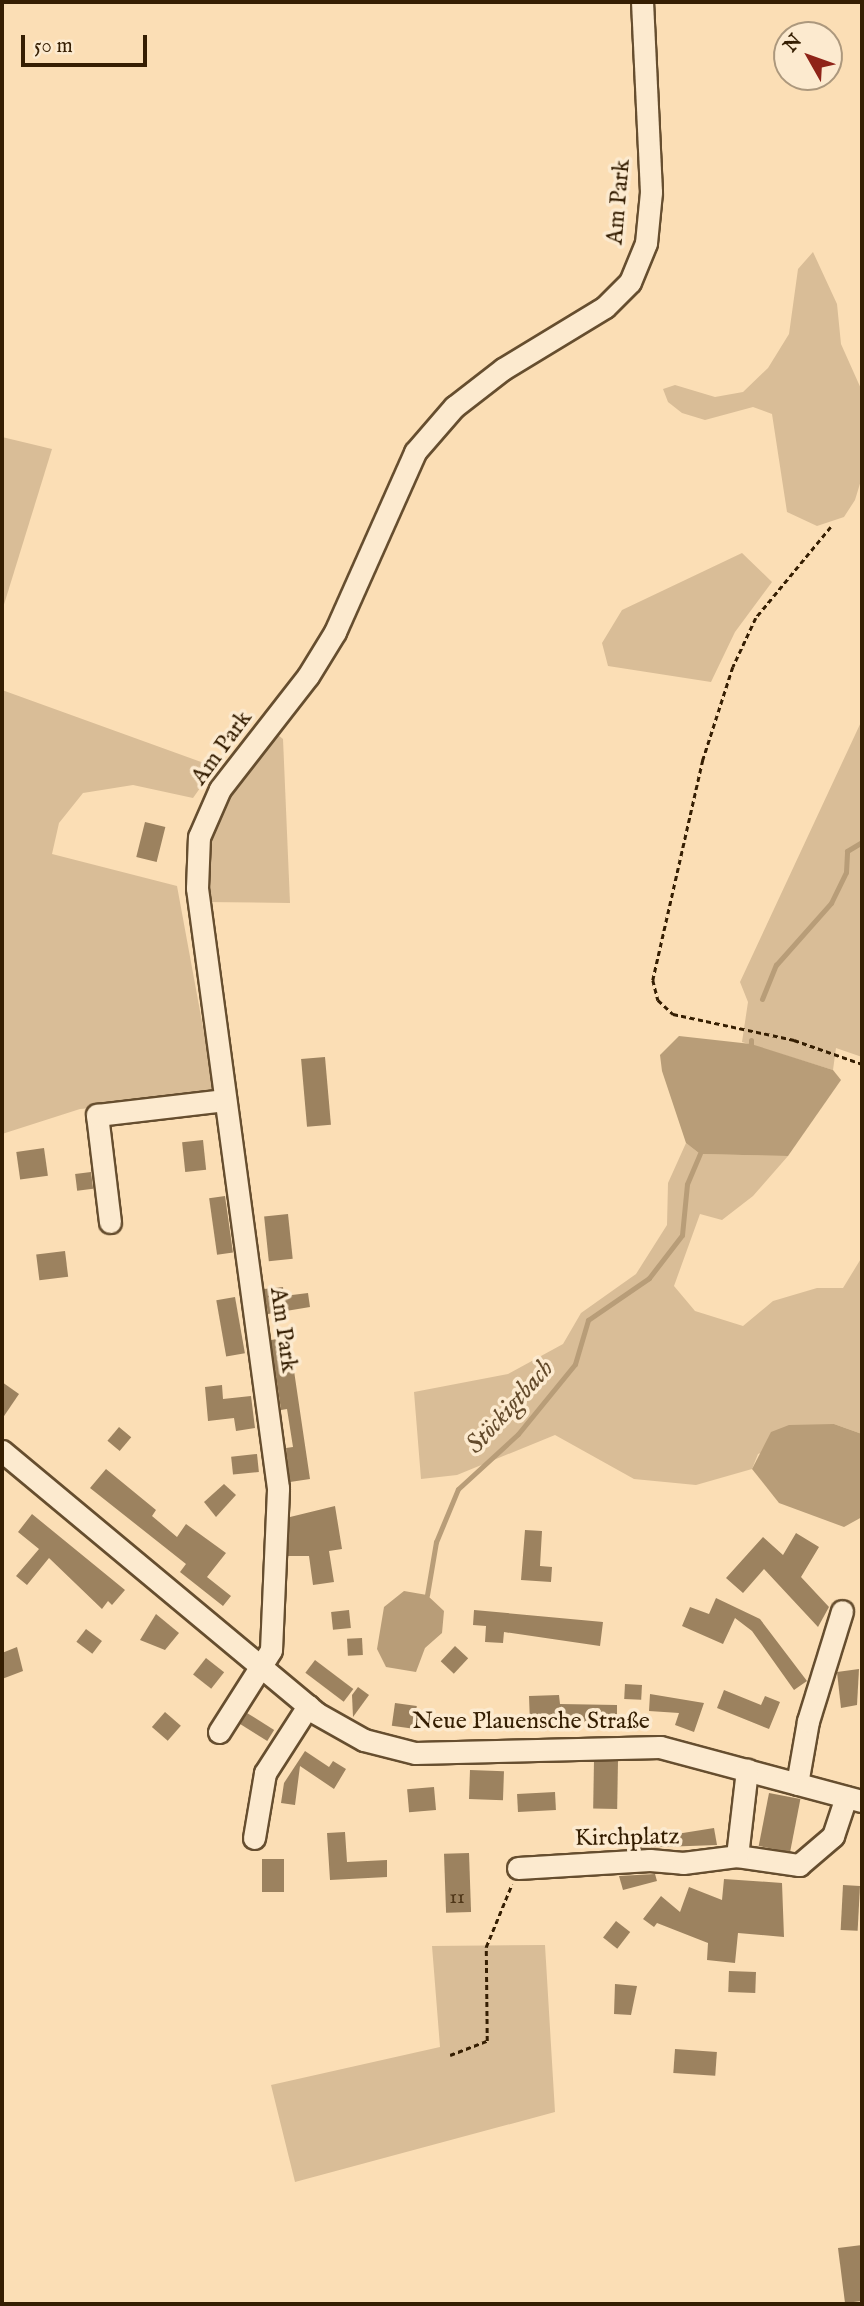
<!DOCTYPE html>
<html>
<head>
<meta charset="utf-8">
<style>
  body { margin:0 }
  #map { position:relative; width:864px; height:2306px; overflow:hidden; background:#fbdeb5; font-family:"IM FELL English",serif }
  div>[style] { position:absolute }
  .green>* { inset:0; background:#d9bd97 }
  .water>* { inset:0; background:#b89d78 }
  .stream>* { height:5px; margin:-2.5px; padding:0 2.5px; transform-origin:2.5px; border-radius:2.5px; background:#b89d78 }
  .building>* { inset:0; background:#9c825f; transform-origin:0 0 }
  .path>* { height:2.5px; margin-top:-1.25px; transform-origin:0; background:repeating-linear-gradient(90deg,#351e02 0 5px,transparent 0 8.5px) }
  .roads { filter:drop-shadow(2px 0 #664e2f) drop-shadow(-2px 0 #664e2f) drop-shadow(0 2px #664e2f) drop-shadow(0 -2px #664e2f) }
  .minor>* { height:21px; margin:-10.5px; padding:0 10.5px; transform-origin:10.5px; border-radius:10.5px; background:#fceacf }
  span { translate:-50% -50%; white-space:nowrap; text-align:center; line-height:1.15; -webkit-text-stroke:7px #fceacf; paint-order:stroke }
  .number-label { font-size:21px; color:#4f3719 }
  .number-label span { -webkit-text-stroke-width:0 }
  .street-label { font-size:24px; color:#351e02 }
  .water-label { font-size:26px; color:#634a2b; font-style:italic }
  .frame { position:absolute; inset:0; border:4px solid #351e02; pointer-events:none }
  .north { position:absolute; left:773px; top:21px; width:70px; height:70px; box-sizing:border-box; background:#fceacf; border:2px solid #ac987d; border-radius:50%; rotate:310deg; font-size:19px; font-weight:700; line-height:28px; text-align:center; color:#351e02 }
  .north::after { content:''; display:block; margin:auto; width:24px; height:32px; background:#8f2418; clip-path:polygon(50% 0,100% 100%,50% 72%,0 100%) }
  .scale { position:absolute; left:21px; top:35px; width:126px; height:32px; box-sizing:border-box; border:4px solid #351e02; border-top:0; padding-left:9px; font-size:21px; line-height:24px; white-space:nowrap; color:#351e02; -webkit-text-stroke:5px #fceacf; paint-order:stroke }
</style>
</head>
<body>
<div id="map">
  <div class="green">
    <i style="clip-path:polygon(813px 252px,837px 304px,841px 344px,862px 391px,862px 477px,855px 500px,844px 517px,817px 526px,787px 512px,772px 414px,753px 407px,705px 420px,682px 413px,668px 402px,663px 389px,675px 385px,715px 397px,743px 392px,768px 368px,789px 334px,798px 269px)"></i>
    <i style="clip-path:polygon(2px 437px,52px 449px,2px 611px)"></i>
    <i style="clip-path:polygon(742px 553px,772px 582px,735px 632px,711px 682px,608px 666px,602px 643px,622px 610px)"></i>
    <i style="clip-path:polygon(2px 690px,215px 767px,193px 798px,133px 785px,83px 793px,59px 823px,52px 854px,177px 886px,216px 1098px,80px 1109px,2px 1134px)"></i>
    <i style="clip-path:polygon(862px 720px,862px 1057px,836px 1048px,833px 1070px,742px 1042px,748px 1002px,740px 982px)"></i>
    <i style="clip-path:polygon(273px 731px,283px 739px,290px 903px,204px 902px,204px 841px,235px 780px)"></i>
    <i style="clip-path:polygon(686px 1143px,700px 1154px,788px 1156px,753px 1196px,722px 1220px,700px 1214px,674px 1286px,695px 1311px,743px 1326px,773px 1301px,817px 1288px,843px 1288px,862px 1257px,862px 1434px,834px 1424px,758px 1454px,752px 1469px,696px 1485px,634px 1479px,555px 1435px,457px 1475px,421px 1479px,414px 1392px,508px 1374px,563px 1344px,581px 1313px,636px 1274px,667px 1225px,668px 1183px)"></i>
    <i style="clip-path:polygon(545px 1945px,555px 2112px,295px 2182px,271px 2085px,440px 2047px,432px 1946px)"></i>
  </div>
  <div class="water">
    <i style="clip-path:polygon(679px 1036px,751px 1044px,833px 1070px,841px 1080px,788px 1156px,700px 1154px,686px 1143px,662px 1071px,660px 1055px)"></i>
    <i style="clip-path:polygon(834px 1424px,862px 1434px,862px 1517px,844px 1527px,779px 1503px,752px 1469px,771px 1432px,789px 1425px)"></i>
    <i style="clip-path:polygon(404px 1591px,427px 1595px,444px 1611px,442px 1633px,425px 1648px,416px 1672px,386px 1667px,377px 1649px,384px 1607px)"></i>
  </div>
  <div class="stream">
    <i style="left:762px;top:999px;width:37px;rotate:-68deg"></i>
    <i style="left:776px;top:965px;width:83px;rotate:-48.4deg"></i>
    <i style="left:831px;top:903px;width:34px;rotate:-64deg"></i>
    <i style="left:846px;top:872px;width:21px;rotate:-87deg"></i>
    <i style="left:847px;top:851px;width:17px;rotate:-31deg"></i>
    <i style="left:751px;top:1044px;width:4px;rotate:-90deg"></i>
    <i style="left:427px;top:1595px;width:54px;rotate:-80.4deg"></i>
    <i style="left:436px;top:1542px;width:57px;rotate:-67.5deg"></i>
    <i style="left:458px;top:1489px;width:81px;rotate:-42.5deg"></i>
    <i style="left:518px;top:1434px;width:90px;rotate:-50.8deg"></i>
    <i style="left:575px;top:1364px;width:46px;rotate:-73.5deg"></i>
    <i style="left:588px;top:1320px;width:74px;rotate:-34.5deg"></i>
    <i style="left:649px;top:1278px;width:54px;rotate:-52.5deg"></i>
    <i style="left:682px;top:1235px;width:51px;rotate:-84.4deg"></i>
    <i style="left:687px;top:1184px;width:33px;rotate:-67deg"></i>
  </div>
  <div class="building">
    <i style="left:145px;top:822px;width:21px;height:36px;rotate:14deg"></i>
    <i style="left:325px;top:1057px;width:68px;height:24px;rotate:85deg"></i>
    <i style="left:203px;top:1140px;width:30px;height:21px;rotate:84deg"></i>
    <i style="left:44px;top:1148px;width:28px;height:28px;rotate:82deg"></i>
    <i style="left:91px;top:1172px;width:17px;height:16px;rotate:83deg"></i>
    <i style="left:225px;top:1196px;width:57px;height:16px;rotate:82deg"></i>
    <i style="left:288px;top:1214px;width:45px;height:24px;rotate:84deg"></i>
    <i style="left:65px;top:1251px;width:26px;height:29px;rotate:83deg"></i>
    <i style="clip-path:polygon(283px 1287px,284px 1296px,308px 1293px,310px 1307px,268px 1314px,264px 1289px)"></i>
    <i style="left:235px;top:1297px;width:57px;height:19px;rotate:80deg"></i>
    <i style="clip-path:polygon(289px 1337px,310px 1479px,290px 1482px,286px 1448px,293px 1447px,287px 1409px,281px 1410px,271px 1340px)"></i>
    <i style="clip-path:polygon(2px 1382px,19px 1394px,2px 1419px)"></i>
    <i style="clip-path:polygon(222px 1385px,223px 1399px,251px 1396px,255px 1428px,236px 1431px,234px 1418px,208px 1421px,205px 1387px)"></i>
    <i style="left:119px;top:1427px;width:16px;height:18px;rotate:40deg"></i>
    <i style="left:257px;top:1454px;width:18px;height:26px;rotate:84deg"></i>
    <i style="clip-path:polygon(106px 1469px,156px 1510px,152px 1516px,177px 1537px,186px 1524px,226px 1553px,207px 1577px,231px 1596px,223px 1606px,180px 1572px,186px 1564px,90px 1488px)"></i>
    <i style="clip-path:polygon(224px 1484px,236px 1495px,216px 1517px,204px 1502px)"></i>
    <i style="clip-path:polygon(335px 1506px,342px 1549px,329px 1551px,334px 1582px,313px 1585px,309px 1556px,288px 1556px,290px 1517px)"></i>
    <i style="clip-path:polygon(32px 1514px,125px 1590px,112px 1605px,108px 1601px,102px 1609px,49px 1558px,27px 1585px,16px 1576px,39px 1549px,18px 1532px)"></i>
    <i style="clip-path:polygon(525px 1530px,542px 1531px,540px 1566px,552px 1567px,551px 1582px,521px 1580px)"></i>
    <i style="clip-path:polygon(796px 1533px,819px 1547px,801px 1577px,829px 1607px,818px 1627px,764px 1569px,743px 1593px,726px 1578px,763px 1537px,783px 1555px)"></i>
    <i style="clip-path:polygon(716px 1598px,760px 1619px,807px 1681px,794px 1690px,752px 1631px,735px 1618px,723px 1644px,682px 1626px,690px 1607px,709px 1614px)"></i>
    <i style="left:349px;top:1610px;width:18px;height:18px;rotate:84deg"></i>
    <i style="clip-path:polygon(474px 1610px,603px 1622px,600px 1646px,504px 1632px,503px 1643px,485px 1642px,486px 1626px,473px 1625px)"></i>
    <i style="clip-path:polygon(156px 1614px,179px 1633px,165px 1650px,140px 1640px)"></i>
    <i style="left:86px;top:1629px;width:20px;height:16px;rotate:37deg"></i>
    <i style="left:362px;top:1638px;width:17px;height:15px;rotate:87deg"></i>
    <i style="left:455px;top:1646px;width:18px;height:21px;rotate:43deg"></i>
    <i style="clip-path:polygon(17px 1647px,23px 1671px,2px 1679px,2px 1653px)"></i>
    <i style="left:206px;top:1658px;width:23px;height:21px;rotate:38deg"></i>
    <i style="left:315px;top:1660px;width:48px;height:16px;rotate:37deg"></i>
    <i style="clip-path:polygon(859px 1669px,857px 1705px,841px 1708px,837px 1672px)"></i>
    <i style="left:625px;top:1684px;width:17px;height:15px;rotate:3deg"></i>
    <i style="clip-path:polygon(358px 1687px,369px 1695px,353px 1717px,352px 1695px)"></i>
    <i style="clip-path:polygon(724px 1690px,761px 1705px,765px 1696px,780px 1702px,769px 1729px,717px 1708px)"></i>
    <i style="clip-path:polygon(650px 1694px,704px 1703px,694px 1732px,675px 1725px,679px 1713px,649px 1711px)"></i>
    <i style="clip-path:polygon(559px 1695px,560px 1704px,617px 1705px,617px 1720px,530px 1724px,529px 1696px)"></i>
    <i style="left:395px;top:1703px;width:22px;height:23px;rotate:8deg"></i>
    <i style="left:165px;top:1712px;width:21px;height:20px;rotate:41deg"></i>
    <i style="left:247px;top:1713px;width:32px;height:13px;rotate:32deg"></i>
    <i style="clip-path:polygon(305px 1751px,329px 1767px,333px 1761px,346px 1769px,334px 1789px,300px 1766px,295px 1805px,281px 1803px,284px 1783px)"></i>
    <i style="left:618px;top:1761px;width:48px;height:24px;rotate:91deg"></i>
    <i style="left:470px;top:1770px;width:34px;height:29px;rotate:2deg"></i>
    <i style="left:434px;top:1787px;width:23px;height:27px;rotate:85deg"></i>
    <i style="left:555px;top:1792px;width:18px;height:38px;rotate:87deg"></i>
    <i style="left:769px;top:1793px;width:32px;height:54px;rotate:11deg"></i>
    <i style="clip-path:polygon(714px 1828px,717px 1845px,634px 1848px,633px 1841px)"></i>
    <i style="clip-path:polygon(345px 1832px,347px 1862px,387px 1860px,387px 1877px,330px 1880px,327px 1833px)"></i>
    <i style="left:469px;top:1853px;width:59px;height:25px;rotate:88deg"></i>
    <i style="left:262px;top:1859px;width:22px;height:33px"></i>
    <i style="clip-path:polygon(655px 1874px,657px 1881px,623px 1890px,619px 1876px)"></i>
    <i style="clip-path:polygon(724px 1879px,782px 1883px,784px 1937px,738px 1933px,735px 1963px,707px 1960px,708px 1943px,657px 1923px,654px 1927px,643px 1919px,661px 1896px,680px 1912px,689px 1887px,722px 1900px)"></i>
    <i style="left:843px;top:1885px;width:17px;height:45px;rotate:3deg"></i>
    <i style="left:616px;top:1921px;width:18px;height:21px;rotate:38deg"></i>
    <i style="left:729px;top:1971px;width:27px;height:21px;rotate:2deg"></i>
    <i style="clip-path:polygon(615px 1984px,637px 1986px,631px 2015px,614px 2014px)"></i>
    <i style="left:675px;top:2049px;width:42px;height:24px;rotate:4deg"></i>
    <i style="clip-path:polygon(862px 2245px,862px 2301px,845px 2303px,838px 2248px)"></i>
  </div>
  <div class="path">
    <i style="left:831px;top:527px;width:118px;rotate:129.5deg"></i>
    <i style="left:756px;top:618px;width:54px;rotate:115.1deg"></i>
    <i style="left:733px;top:667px;width:98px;rotate:107.9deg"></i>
    <i style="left:703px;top:760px;width:226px;rotate:102.8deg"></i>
    <i style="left:653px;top:980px;width:21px;rotate:76deg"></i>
    <i style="left:658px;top:1000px;width:21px;rotate:43deg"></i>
    <i style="left:673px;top:1014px;width:124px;rotate:12.1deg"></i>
    <i style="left:794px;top:1040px;width:72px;rotate:19.4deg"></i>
    <i style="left:450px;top:2055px;width:40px;rotate:-21deg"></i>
    <i style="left:487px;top:2041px;width:94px;rotate:-90.6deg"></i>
    <i style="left:486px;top:1947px;width:68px;rotate:-67.6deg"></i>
  </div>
  <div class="roads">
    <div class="minor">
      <i style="left:110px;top:1222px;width:108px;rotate:-96.9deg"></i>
      <i style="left:97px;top:1115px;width:129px;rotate:-6.7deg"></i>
      <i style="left:2px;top:1451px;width:409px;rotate:39.8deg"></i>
      <i style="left:316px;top:1713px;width:55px;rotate:29.4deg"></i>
      <i style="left:364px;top:1740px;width:53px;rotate:14.3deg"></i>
      <i style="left:415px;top:1753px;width:245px;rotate:-1.4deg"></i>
      <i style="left:660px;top:1747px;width:209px;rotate:15deg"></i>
      <i style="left:219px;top:1732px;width:97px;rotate:-57.6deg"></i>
      <i style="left:271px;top:1650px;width:162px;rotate:-87.5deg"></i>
      <i style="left:278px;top:1488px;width:605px;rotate:-97.69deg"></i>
      <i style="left:197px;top:888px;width:51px;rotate:-87.8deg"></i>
      <i style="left:199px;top:837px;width:52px;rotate:-66.4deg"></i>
      <i style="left:220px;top:789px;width:143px;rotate:-52.1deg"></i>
      <i style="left:308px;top:676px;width:52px;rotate:-58.5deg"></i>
      <i style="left:335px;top:632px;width:197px;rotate:-66deg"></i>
      <i style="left:415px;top:452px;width:60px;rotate:-49.1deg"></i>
      <i style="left:454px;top:407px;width:62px;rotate:-37.8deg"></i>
      <i style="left:503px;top:369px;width:119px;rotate:-31.3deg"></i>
      <i style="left:605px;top:307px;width:35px;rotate:-45deg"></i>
      <i style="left:630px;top:282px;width:42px;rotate:-67.7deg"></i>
      <i style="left:646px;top:243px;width:51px;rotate:-84.4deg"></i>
      <i style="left:651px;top:192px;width:190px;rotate:-92.7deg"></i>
      <i style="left:797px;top:1784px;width:64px;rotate:-80.1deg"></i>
      <i style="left:808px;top:1721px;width:115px;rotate:-72.8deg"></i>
      <i style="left:254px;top:1838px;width:66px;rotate:-80.4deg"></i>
      <i style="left:265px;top:1773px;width:80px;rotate:-57.3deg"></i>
      <i style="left:737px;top:1856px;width:63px;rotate:8.3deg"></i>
      <i style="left:799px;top:1865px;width:45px;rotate:-40.5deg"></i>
      <i style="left:833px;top:1836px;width:41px;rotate:-71.6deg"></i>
      <i style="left:518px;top:1868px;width:132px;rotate:-3.5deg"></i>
      <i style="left:650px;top:1860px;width:33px;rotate:5deg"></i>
      <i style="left:683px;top:1863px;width:54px;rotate:-7.4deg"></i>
      <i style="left:737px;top:1856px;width:87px;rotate:-83.4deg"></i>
    </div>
  </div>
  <div class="number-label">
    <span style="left:457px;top:1898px">11</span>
  </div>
  <div class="street-label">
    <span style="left:619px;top:202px;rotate:-85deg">Am Park</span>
    <span style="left:222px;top:748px;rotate:-54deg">Am Park</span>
    <span style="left:283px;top:1330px;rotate:82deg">Am Park</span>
    <span style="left:531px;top:1722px">Neue Plauensche Straße</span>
    <span style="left:627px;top:1838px;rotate:-1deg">Kirchplatz</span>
  </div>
  <div class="water-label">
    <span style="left:510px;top:1407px;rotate:-48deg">Stöckigtbach</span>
  </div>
  <div class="frame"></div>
  <div class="north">N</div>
  <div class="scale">50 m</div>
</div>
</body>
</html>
